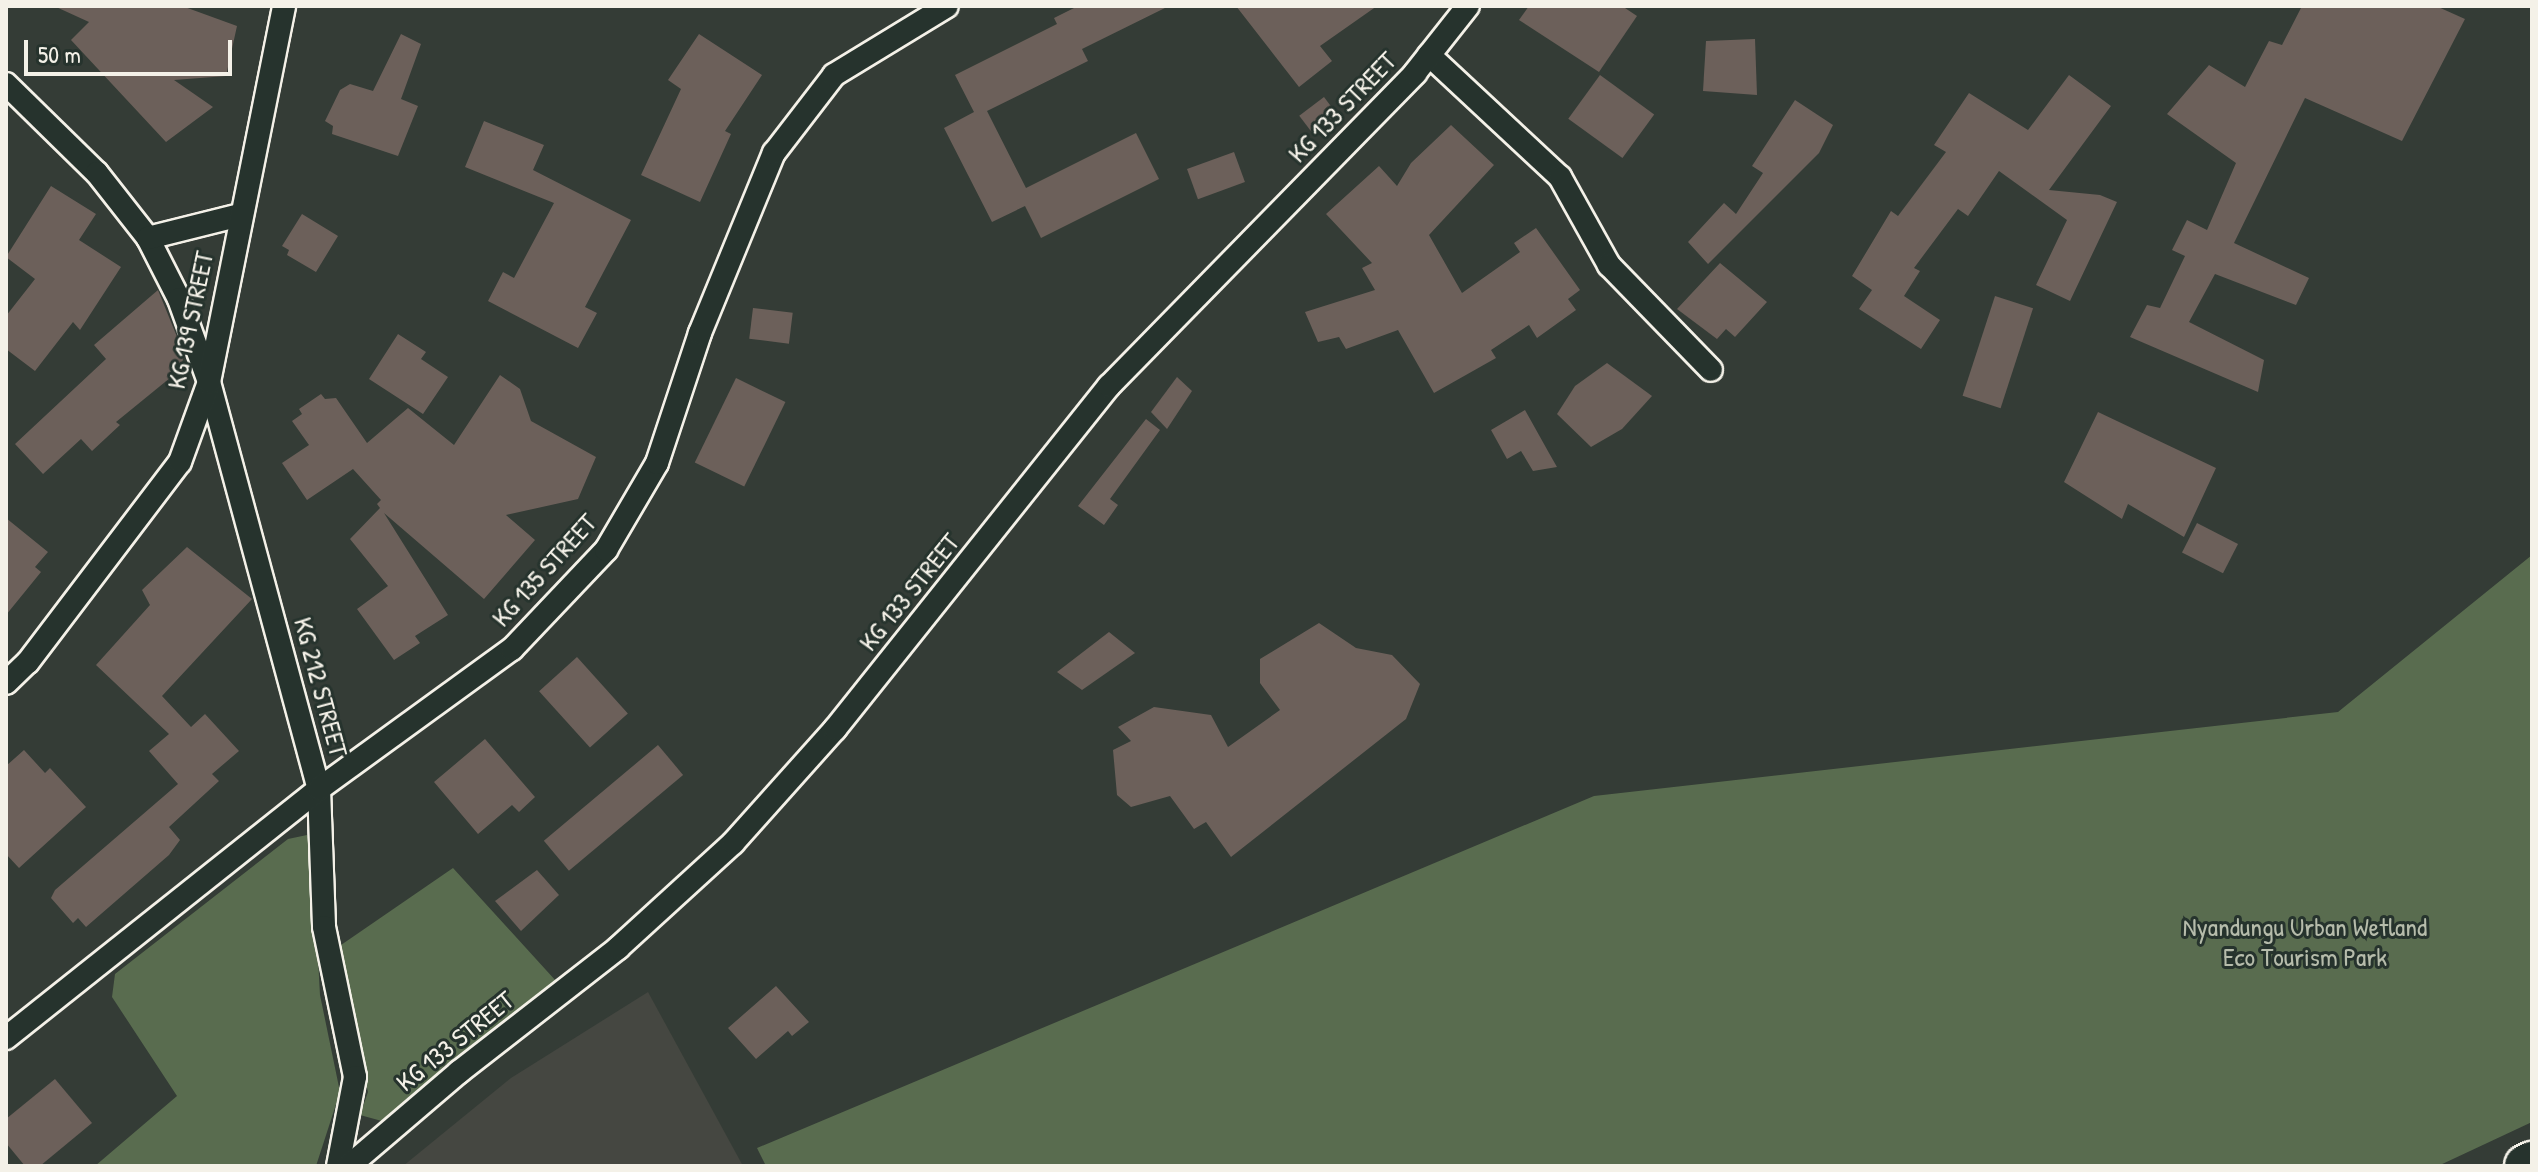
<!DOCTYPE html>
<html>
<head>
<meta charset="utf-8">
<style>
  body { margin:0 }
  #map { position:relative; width:2538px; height:1172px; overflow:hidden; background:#343c36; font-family:"Patrick Hand",sans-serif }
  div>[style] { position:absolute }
  .built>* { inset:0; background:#454741 }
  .green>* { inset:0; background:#596c4f }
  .building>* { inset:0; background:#6c605a; transform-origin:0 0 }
  .roads { filter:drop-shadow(2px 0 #f4f1e8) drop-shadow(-2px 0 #f4f1e8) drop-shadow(0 2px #f4f1e8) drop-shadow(0 -2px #f4f1e8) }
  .street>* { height:22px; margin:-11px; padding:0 11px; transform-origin:11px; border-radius:11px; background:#26332d }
  .highway>* { height:42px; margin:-21px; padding:0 21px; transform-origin:21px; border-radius:21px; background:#26332d }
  span { translate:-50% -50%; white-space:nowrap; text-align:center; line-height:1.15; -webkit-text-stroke:6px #26332d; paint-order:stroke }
  .street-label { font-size:26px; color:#f4f1e8 }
  .park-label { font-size:26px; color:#b6bcab }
  .frame { position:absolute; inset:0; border:8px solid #f4f1e8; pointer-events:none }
  .scale { position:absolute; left:24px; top:40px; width:208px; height:36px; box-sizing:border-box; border:4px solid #f4f1e8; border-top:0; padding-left:10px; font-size:24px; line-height:28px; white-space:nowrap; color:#f4f1e8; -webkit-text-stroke:6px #26332d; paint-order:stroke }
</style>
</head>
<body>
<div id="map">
  <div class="built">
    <i style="clip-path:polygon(648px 992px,743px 1166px,403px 1166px,511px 1078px)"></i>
  </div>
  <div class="green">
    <i style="clip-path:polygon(2532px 555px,2532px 1122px,2438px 1166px,766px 1166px,757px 1148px,1594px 796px,2338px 712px)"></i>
    <i style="clip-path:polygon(307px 835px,312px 846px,320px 995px,340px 1092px,316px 1166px,95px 1166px,177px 1096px,112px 997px,115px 974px,288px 839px)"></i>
    <i style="clip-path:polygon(453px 868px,556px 981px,444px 1066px,389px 1123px,360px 1115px,368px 1092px,350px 1017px,341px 945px)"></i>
  </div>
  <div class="building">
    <i style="clip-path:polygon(54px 6px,182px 6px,237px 26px,226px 76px,174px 80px,213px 107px,166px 142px,71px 40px,89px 22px)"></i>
    <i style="clip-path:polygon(1078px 6px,1169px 6px,1082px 49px,1088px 61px,987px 111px,1026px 188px,1136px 133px,1159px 179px,1041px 238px,1025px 206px,992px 222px,944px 128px,974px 112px,955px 75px,1057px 24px,1054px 18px)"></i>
    <i style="clip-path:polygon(1236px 6px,1377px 6px,1320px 46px,1332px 61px,1299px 87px)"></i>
    <i style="clip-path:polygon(1529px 6px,1622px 6px,1637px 16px,1599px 72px,1519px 20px)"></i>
    <i style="clip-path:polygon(2302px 6px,2436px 6px,2465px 19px,2402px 141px,2305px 98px,2234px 243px,2309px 278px,2296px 305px,2215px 274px,2189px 322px,2264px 360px,2258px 392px,2130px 337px,2147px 305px,2160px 308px,2185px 256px,2172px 250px,2187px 220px,2207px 230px,2236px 163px,2167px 114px,2209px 65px,2245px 87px,2269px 41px,2282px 45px)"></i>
    <i style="clip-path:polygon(401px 34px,421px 44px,401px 99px,418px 106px,398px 156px,332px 134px,333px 126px,325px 121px,340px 90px,350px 84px,373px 91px)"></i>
    <i style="clip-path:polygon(699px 34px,762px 75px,725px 131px,731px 134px,700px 202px,641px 175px,681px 89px,668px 80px)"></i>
    <i style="clip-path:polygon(1755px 39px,1757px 95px,1703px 91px,1706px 41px)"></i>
    <i style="left:1600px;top:75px;width:67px;height:54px;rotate:36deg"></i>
    <i style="clip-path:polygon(2069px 75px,2111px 106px,2049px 190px,2100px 195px,2117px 202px,2070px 301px,2036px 285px,2067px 220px,1999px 171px,1968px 216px,1958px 209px,1914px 268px,1920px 271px,1904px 296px,1940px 320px,1921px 349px,1859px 309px,1872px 290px,1852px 276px,1891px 211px,1898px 216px,1946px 152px,1934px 145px,1969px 93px,2028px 130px)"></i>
    <i style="left:1324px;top:97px;width:25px;height:31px;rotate:53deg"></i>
    <i style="clip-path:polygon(1795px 100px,1833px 125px,1819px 153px,1708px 264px,1688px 242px,1724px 203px,1736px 214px,1763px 173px,1752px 166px)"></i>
    <i style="clip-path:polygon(484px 121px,544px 145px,533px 170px,631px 220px,585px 307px,597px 313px,578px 348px,488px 301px,503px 272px,514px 278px,554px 203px,465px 167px)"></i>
    <i style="clip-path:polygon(1451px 125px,1494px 165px,1429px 235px,1462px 293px,1520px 252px,1514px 243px,1536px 228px,1580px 290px,1568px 299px,1576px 310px,1537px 338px,1529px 325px,1491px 350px,1496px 358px,1434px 393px,1398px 330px,1346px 349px,1339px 337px,1318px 342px,1305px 312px,1375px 290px,1362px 268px,1372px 263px,1326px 214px,1379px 166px,1397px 186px,1411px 163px)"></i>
    <i style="left:1234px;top:152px;width:32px;height:50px;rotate:70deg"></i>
    <i style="clip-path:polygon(51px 186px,96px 214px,79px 240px,121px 267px,80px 330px,73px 322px,35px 371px,6px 349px,6px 316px,35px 279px,6px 257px)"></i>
    <i style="clip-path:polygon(302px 214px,338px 236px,316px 272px,287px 255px,289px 250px,282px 246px)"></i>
    <i style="clip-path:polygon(1720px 263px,1767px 302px,1735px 337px,1726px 329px,1717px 339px,1677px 309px)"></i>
    <i style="clip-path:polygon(158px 290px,184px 354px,181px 369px,116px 422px,120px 425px,92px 451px,81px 439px,43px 474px,15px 444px,106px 359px,94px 345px)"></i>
    <i style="left:1995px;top:296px;width:40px;height:105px;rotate:18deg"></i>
    <i style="left:753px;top:308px;width:40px;height:31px;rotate:7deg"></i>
    <i style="clip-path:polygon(398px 334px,426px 352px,421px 359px,448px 377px,423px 414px,369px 379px)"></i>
    <i style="clip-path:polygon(1607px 363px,1652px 396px,1622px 429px,1591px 447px,1557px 414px,1575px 386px)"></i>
    <i style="clip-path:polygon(500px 375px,520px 389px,531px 421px,596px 457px,578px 499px,506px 515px,535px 540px,484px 599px,384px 513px,448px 615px,415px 636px,420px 643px,394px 660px,357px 609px,388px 586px,350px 539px,380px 508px,377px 504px,381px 500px,353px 469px,307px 500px,282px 463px,309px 445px,292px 421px,302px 414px,299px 409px,321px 394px,325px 399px,336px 398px,367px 443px,408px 408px,454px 445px)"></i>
    <i style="clip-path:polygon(1177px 377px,1192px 391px,1167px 429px,1151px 412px)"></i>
    <i style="left:736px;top:378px;width:55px;height:94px;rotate:26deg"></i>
    <i style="clip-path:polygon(1525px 410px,1549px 453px,1557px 467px,1533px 471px,1521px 451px,1507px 459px,1491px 430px)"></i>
    <i style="clip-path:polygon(2098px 412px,2216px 468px,2184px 537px,2128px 504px,2122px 519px,2064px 482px)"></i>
    <i style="clip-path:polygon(1146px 419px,1160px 430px,1110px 499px,1118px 505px,1104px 525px,1078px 506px)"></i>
    <i style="clip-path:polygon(6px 518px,48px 552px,35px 567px,41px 572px,6px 615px)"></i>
    <i style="left:2197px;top:523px;width:46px;height:33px;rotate:27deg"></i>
    <i style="clip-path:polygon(187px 547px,252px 599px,162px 696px,191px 727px,205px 714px,239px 751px,212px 774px,219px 781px,169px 827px,180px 840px,169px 855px,86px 927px,78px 918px,73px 923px,51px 898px,55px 890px,178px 784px,149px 751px,169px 734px,96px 665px,150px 605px,142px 590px)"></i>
    <i style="clip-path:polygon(1319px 623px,1356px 648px,1392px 655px,1420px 684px,1406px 719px,1231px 857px,1206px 822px,1194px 829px,1170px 796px,1131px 807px,1117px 795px,1113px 750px,1131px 741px,1118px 727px,1154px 707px,1211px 715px,1228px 747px,1280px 710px,1260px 683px,1260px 659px)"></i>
    <i style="clip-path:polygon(1109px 632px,1135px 653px,1082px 690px,1057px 672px)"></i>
    <i style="left:577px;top:657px;width:76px;height:51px;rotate:48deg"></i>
    <i style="clip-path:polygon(485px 739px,535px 797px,519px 812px,512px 805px,478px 834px,434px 782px)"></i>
    <i style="left:658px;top:745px;width:39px;height:149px;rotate:50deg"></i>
    <i style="clip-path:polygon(24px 750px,45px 773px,50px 768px,86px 807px,19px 868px,6px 854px,6px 766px)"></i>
    <i style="clip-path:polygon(537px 870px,559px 895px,521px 931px,495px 901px)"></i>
    <i style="clip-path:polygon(776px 986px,809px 1022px,792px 1036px,788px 1031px,756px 1059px,728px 1028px)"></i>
    <i style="clip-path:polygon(55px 1079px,92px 1123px,40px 1166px,25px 1166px,6px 1143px,6px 1119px)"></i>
  </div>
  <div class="roads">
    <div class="street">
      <i style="left:1429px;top:55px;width:179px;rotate:43deg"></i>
      <i style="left:1560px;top:177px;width:101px;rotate:60.9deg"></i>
      <i style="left:1609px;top:265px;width:146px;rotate:45.8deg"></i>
      <i style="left:6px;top:84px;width:127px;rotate:44.4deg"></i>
      <i style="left:97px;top:173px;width:83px;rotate:51.9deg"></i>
      <i style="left:148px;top:238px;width:68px;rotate:63.1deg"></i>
      <i style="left:179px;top:299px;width:88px;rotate:70.1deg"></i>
      <i style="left:209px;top:382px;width:422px;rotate:74.9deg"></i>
      <i style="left:319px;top:789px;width:138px;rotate:87.9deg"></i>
      <i style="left:324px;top:927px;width:153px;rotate:78.3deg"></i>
      <i style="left:355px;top:1077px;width:91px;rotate:100.8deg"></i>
      <i style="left:148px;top:238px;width:95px;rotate:-14deg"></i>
      <i style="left:6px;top:683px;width:30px;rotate:-44deg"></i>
      <i style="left:28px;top:662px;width:251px;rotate:-52.8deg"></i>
      <i style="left:180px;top:462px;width:85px;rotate:-70.1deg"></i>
      <i style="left:209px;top:382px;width:383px;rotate:-78.7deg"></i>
      <i style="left:6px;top:1038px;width:400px;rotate:-38.5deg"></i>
      <i style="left:319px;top:789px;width:238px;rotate:-36deg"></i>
      <i style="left:512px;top:649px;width:137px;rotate:-46.5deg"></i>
      <i style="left:606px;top:550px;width:101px;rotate:-59.6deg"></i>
      <i style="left:657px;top:463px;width:137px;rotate:-71.7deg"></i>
      <i style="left:700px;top:333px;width:195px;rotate:-67.7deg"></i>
      <i style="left:774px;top:153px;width:98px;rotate:-52.4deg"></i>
      <i style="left:834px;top:75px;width:132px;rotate:-31.4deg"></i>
      <i style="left:349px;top:1166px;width:145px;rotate:-40.5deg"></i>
      <i style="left:459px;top:1072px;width:202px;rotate:-37.9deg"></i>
      <i style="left:618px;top:948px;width:156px;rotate:-42.4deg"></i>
      <i style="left:733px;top:843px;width:153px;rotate:-48.2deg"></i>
      <i style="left:835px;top:729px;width:439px;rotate:-51.4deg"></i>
      <i style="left:1109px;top:386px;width:438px;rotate:-45.6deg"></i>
      <i style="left:1415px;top:73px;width:85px;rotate:-51.7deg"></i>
    </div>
    <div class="highway">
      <i style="left:2526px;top:1166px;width:7px;rotate:-27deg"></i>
    </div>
  </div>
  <div class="street-label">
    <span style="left:1342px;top:107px;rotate:-46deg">KG 133 STREET</span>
    <span style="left:190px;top:320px;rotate:-78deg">KG 139 STREET</span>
    <span style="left:544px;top:570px;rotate:-48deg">KG 135 STREET</span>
    <span style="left:909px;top:592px;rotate:-51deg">KG 133 STREET</span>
    <span style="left:321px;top:687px;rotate:75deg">KG 212 STREET</span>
    <span style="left:455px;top:1041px;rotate:-39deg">KG 133 STREET</span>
  </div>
  <div class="park-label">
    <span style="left:2305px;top:942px">Nyandungu Urban Wetland<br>Eco Tourism Park</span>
  </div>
  <div class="frame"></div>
  <div class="scale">50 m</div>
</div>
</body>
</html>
